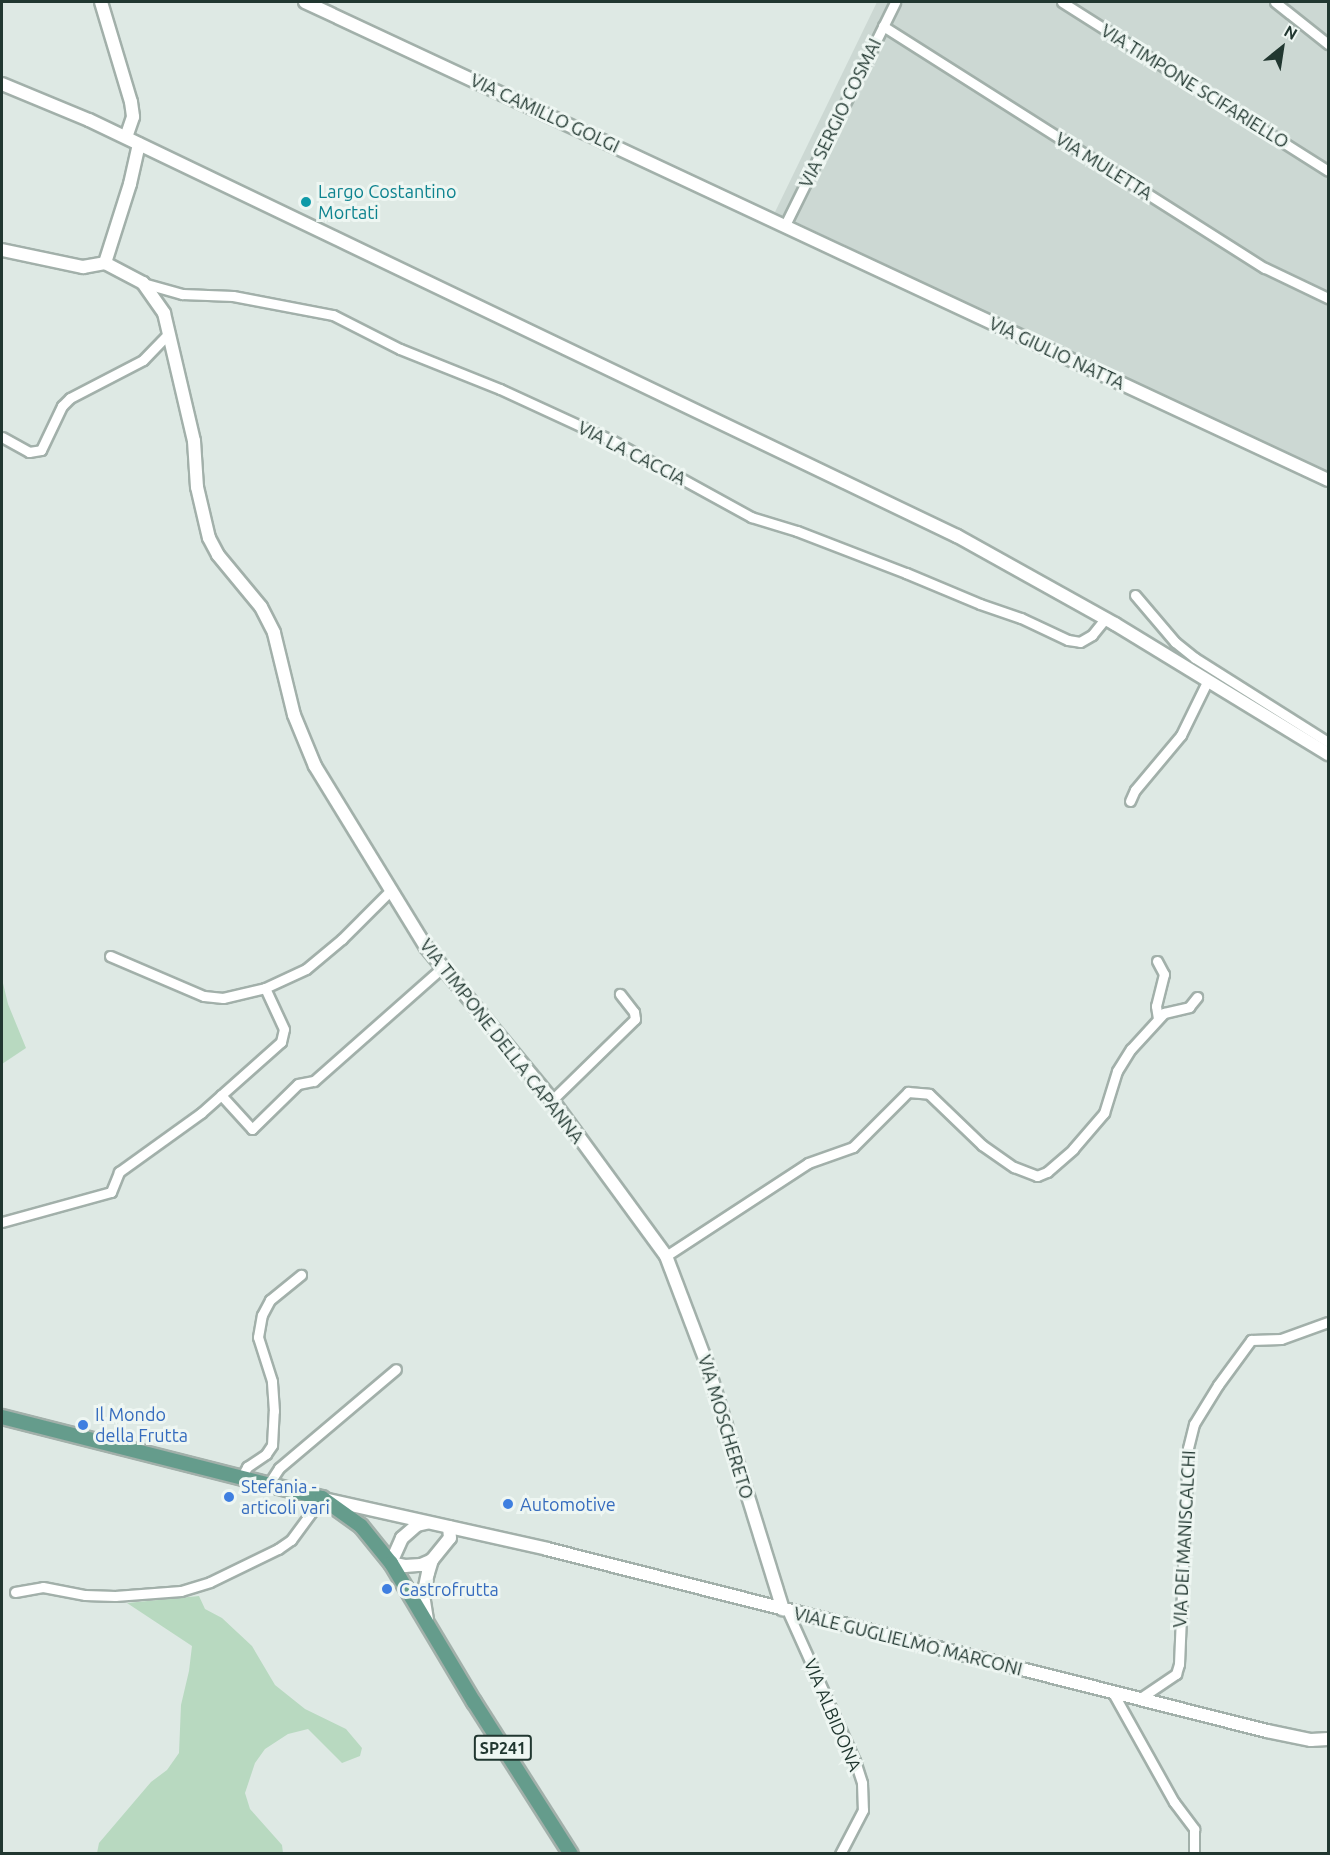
<!DOCTYPE html>
<html>
<head>
<meta charset="utf-8">
<style>
  body { margin:0 }
  #map { position:relative; width:1330px; height:1855px; overflow:hidden; background:#dee9e4; font-family:Ubuntu,sans-serif }
  div>[style] { position:absolute }
  .built>* { inset:0; background:#ccd8d3 }
  .green>* { inset:0; background:#b8d9c0 }
  .roads { filter:drop-shadow(2px 0 #a2b0aa) drop-shadow(-2px 0 #a2b0aa) drop-shadow(0 2px #a2b0aa) drop-shadow(0 -2px #a2b0aa) }
  .street>* { height:9px; margin:-4.5px; padding:0 4.5px; transform-origin:4.5px; border-radius:4.5px; background:#fff }
  .secondary>* { height:12px; margin:-6px; padding:0 6px; transform-origin:6px; border-radius:6px; background:#fff }
  .primary>* { height:14px; margin:-7px; padding:0 7px; transform-origin:7px; border-radius:7px; background:#659c8c }
  .dots>* { width:16px; height:16px; translate:-50% -50%; box-sizing:border-box; border:3px solid #eef6f2; border-radius:50% }
  span { translate:-50% -50%; white-space:nowrap; text-align:center; line-height:1.15; -webkit-text-stroke:6px #eef6f2; paint-order:stroke }
  .shield-label span { padding:2px 4px; background:#eef6f2; border:2px solid; border-radius:4px; -webkit-text-stroke-width:0 }
  .shield-label { font-size:16px; color:#213730; font-weight:700 }
  .street-label { font-size:18px; color:#213730 }
  .culture-label { font-size:18px; color:#0d838f }
  .left { translate:0 -50%; text-align:left }
  .shop-label { font-size:18px; color:#366cbe }
  .frame { position:absolute; inset:0; border:3px solid #213730; pointer-events:none }
  .north { position:absolute; left:1252px; top:18px; width:60px; height:60px; -webkit-text-stroke:4px #eef6f2; paint-order:stroke; rotate:30deg; font-size:16px; font-weight:700; line-height:24px; text-align:center; color:#213730 }
  .north::after { content:''; display:block; margin:auto; width:21px; height:27px; background:#213730; clip-path:polygon(50% 0,100% 100%,50% 72%,0 100%) }
</style>
</head>
<body>
<div id="map">
  <div class="built">
    <i style="clip-path:polygon(877px 2px,1328px 2px,1328px 471px,1314px 467px,775px 212px)"></i>
  </div>
  <div class="green">
    <i style="clip-path:polygon(2px 979px,8px 1004px,26px 1048px,2px 1064px)"></i>
    <i style="clip-path:polygon(199px 1596px,205px 1609px,222px 1618px,252px 1646px,275px 1685px,305px 1709px,346px 1729px,362px 1748px,360px 1756px,342px 1763px,308px 1729px,288px 1734px,265px 1749px,255px 1763px,245px 1793px,250px 1809px,282px 1845px,283px 1853px,97px 1853px,99px 1843px,151px 1782px,167px 1770px,179px 1753px,181px 1705px,189px 1671px,192px 1646px,127px 1603px)"></i>
  </div>
  <div class="roads">
    <div class="street">
      <i style="left:1062px;top:2px;width:315px;rotate:32.4deg"></i>
      <i style="left:1275px;top:2px;width:68px;rotate:38.4deg"></i>
      <i style="left:883px;top:26px;width:452px;rotate:32.4deg"></i>
      <i style="left:1265px;top:268px;width:70px;rotate:25.5deg"></i>
      <i style="left:785px;top:225px;width:249px;rotate:-63.7deg"></i>
      <i style="left:143px;top:283px;width:41px;rotate:15.8deg"></i>
      <i style="left:182px;top:294px;width:51px;rotate:2.2deg"></i>
      <i style="left:233px;top:296px;width:102px;rotate:10.8deg"></i>
      <i style="left:333px;top:315px;width:75px;rotate:26.9deg"></i>
      <i style="left:400px;top:349px;width:108px;rotate:21.8deg"></i>
      <i style="left:500px;top:389px;width:124px;rotate:24.7deg"></i>
      <i style="left:613px;top:441px;width:158px;rotate:28.8deg"></i>
      <i style="left:751px;top:517px;width:48px;rotate:16.9deg"></i>
      <i style="left:797px;top:531px;width:117px;rotate:21.1deg"></i>
      <i style="left:906px;top:573px;width:80px;rotate:22.7deg"></i>
      <i style="left:980px;top:604px;width:43px;rotate:18.9deg"></i>
      <i style="left:1021px;top:618px;width:52px;rotate:25.1deg"></i>
      <i style="left:1068px;top:640px;width:12px;rotate:9deg"></i>
      <i style="left:1080px;top:642px;width:14px;rotate:-30deg"></i>
      <i style="left:1092px;top:635px;width:21px;rotate:-51deg"></i>
      <i style="left:2px;top:437px;width:31px;rotate:29deg"></i>
      <i style="left:29px;top:452px;width:12px;rotate:-9deg"></i>
      <i style="left:41px;top:450px;width:49px;rotate:-64.5deg"></i>
      <i style="left:62px;top:406px;width:11px;rotate:-45deg"></i>
      <i style="left:70px;top:398px;width:82px;rotate:-27.5deg"></i>
      <i style="left:143px;top:360px;width:36px;rotate:-46deg"></i>
      <i style="left:1135px;top:595px;width:62px;rotate:49.6deg"></i>
      <i style="left:1175px;top:642px;width:26px;rotate:39deg"></i>
      <i style="left:1195px;top:658px;width:157px;rotate:32.3deg"></i>
      <i style="left:1130px;top:801px;width:12px;rotate:-66deg"></i>
      <i style="left:1135px;top:790px;width:72px;rotate:-50.1deg"></i>
      <i style="left:1181px;top:735px;width:61px;rotate:-63.9deg"></i>
      <i style="left:110px;top:956px;width:102px;rotate:23.1deg"></i>
      <i style="left:204px;top:996px;width:19px;rotate:6deg"></i>
      <i style="left:223px;top:998px;width:43px;rotate:-13.4deg"></i>
      <i style="left:265px;top:988px;width:45px;rotate:-24.9deg"></i>
      <i style="left:306px;top:969px;width:47px;rotate:-39.8deg"></i>
      <i style="left:342px;top:939px;width:69px;rotate:-45deg"></i>
      <i style="left:1157px;top:961px;width:15px;rotate:62deg"></i>
      <i style="left:1164px;top:974px;width:33px;rotate:104deg"></i>
      <i style="left:1156px;top:1006px;width:13px;rotate:81deg"></i>
      <i style="left:221px;top:1095px;width:46px;rotate:47.6deg"></i>
      <i style="left:252px;top:1129px;width:64px;rotate:-44.4deg"></i>
      <i style="left:298px;top:1084px;width:16px;rotate:-11deg"></i>
      <i style="left:314px;top:1081px;width:172px;rotate:-41.5deg"></i>
      <i style="left:552px;top:1100px;width:116px;rotate:-44.3deg"></i>
      <i style="left:635px;top:1019px;width:7px;rotate:-98deg"></i>
      <i style="left:634px;top:1012px;width:23px;rotate:-128deg"></i>
      <i style="left:2px;top:1222px;width:113px;rotate:-15.4deg"></i>
      <i style="left:111px;top:1192px;width:22px;rotate:-68deg"></i>
      <i style="left:119px;top:1172px;width:101px;rotate:-35.7deg"></i>
      <i style="left:201px;top:1113px;width:107px;rotate:-41.6deg"></i>
      <i style="left:281px;top:1042px;width:13px;rotate:-77deg"></i>
      <i style="left:284px;top:1029px;width:45px;rotate:-114.9deg"></i>
      <i style="left:666px;top:1256px;width:170px;rotate:-33.2deg"></i>
      <i style="left:808px;top:1163px;width:48px;rotate:-19.6deg"></i>
      <i style="left:853px;top:1147px;width:78px;rotate:-45deg"></i>
      <i style="left:908px;top:1092px;width:21px;rotate:5deg"></i>
      <i style="left:929px;top:1094px;width:74px;rotate:43.9deg"></i>
      <i style="left:982px;top:1145px;width:39px;rotate:35deg"></i>
      <i style="left:1014px;top:1167px;width:25px;rotate:21deg"></i>
      <i style="left:1037px;top:1176px;width:11px;rotate:-22deg"></i>
      <i style="left:1047px;top:1172px;width:35px;rotate:-41deg"></i>
      <i style="left:1073px;top:1149px;width:48px;rotate:-49.3deg"></i>
      <i style="left:1104px;top:1113px;width:44px;rotate:-72.8deg"></i>
      <i style="left:1117px;top:1071px;width:26px;rotate:-58deg"></i>
      <i style="left:1131px;top:1049px;width:49px;rotate:-47.5deg"></i>
      <i style="left:1164px;top:1013px;width:26px;rotate:-13deg"></i>
      <i style="left:1189px;top:1007px;width:13px;rotate:-51deg"></i>
      <i style="left:241px;top:1478px;width:13px;rotate:-61deg"></i>
      <i style="left:247px;top:1467px;width:23px;rotate:-34deg"></i>
      <i style="left:266px;top:1454px;width:11px;rotate:-56deg"></i>
      <i style="left:272px;top:1445px;width:34px;rotate:-87deg"></i>
      <i style="left:274px;top:1411px;width:30px;rotate:-94deg"></i>
      <i style="left:272px;top:1381px;width:46px;rotate:-107.7deg"></i>
      <i style="left:258px;top:1337px;width:22px;rotate:-80deg"></i>
      <i style="left:262px;top:1315px;width:17px;rotate:-62deg"></i>
      <i style="left:270px;top:1300px;width:40px;rotate:-39deg"></i>
      <i style="left:268px;top:1485px;width:20px;rotate:-57deg"></i>
      <i style="left:279px;top:1468px;width:153px;rotate:-40.2deg"></i>
      <i style="left:15px;top:1592px;width:28px;rotate:-10deg"></i>
      <i style="left:43px;top:1587px;width:43px;rotate:10.8deg"></i>
      <i style="left:85px;top:1595px;width:30px;rotate:2deg"></i>
      <i style="left:115px;top:1596px;width:66px;rotate:-4.3deg"></i>
      <i style="left:181px;top:1591px;width:30px;rotate:-17deg"></i>
      <i style="left:210px;top:1582px;width:76px;rotate:-25.9deg"></i>
      <i style="left:278px;top:1549px;width:16px;rotate:-35deg"></i>
      <i style="left:291px;top:1540px;width:52px;rotate:-53.6deg"></i>
      <i style="left:787px;top:1610px;width:166px;rotate:65.8deg"></i>
      <i style="left:855px;top:1761px;width:23px;rotate:72deg"></i>
      <i style="left:862px;top:1783px;width:27px;rotate:88deg"></i>
      <i style="left:863px;top:1810px;width:50px;rotate:117.6deg"></i>
      <i style="left:1113px;top:1693px;width:125px;rotate:60.8deg"></i>
      <i style="left:1174px;top:1802px;width:34px;rotate:53deg"></i>
      <i style="left:1194px;top:1829px;width:25px;rotate:90deg"></i>
      <i style="left:1139px;top:1699px;width:45px;rotate:-34deg"></i>
      <i style="left:1176px;top:1674px;width:10px;rotate:-73deg"></i>
      <i style="left:1179px;top:1664px;width:216px;rotate:-87.6deg"></i>
      <i style="left:1188px;top:1448px;width:25px;rotate:-76deg"></i>
      <i style="left:1194px;top:1424px;width:46px;rotate:-58.4deg"></i>
      <i style="left:1218px;top:1385px;width:56px;rotate:-53.7deg"></i>
      <i style="left:1251px;top:1340px;width:30px;rotate:-2deg"></i>
      <i style="left:1281px;top:1339px;width:50px;rotate:-19.9deg"></i>
    </div>
    <div class="secondary">
      <i style="left:101px;top:2px;width:104px;rotate:73.3deg"></i>
      <i style="left:131px;top:102px;width:15px;rotate:82deg"></i>
      <i style="left:133px;top:117px;width:21px;rotate:109deg"></i>
      <i style="left:305px;top:2px;width:1129px;rotate:25.04deg"></i>
      <i style="left:2px;top:84px;width:94px;rotate:22.5deg"></i>
      <i style="left:89px;top:120px;width:963px;rotate:25.61deg"></i>
      <i style="left:957px;top:536px;width:181px;rotate:29.1deg"></i>
      <i style="left:1115px;top:624px;width:250px;rotate:31.4deg"></i>
      <i style="left:139px;top:144px;width:41px;rotate:102.7deg"></i>
      <i style="left:130px;top:184px;width:83px;rotate:107.6deg"></i>
      <i style="left:105px;top:263px;width:43px;rotate:27.8deg"></i>
      <i style="left:143px;top:283px;width:37px;rotate:55deg"></i>
      <i style="left:164px;top:313px;width:131px;rotate:76.8deg"></i>
      <i style="left:194px;top:441px;width:46px;rotate:86.3deg"></i>
      <i style="left:197px;top:487px;width:52px;rotate:76.8deg"></i>
      <i style="left:209px;top:538px;width:19px;rotate:62deg"></i>
      <i style="left:218px;top:555px;width:67px;rotate:50.4deg"></i>
      <i style="left:261px;top:607px;width:29px;rotate:63deg"></i>
      <i style="left:274px;top:633px;width:84px;rotate:76.3deg"></i>
      <i style="left:294px;top:715px;width:55px;rotate:67.6deg"></i>
      <i style="left:315px;top:766px;width:212px;rotate:58.5deg"></i>
      <i style="left:426px;top:947px;width:198px;rotate:50.5deg"></i>
      <i style="left:552px;top:1100px;width:193px;rotate:53.8deg"></i>
      <i style="left:666px;top:1256px;width:116px;rotate:69.2deg"></i>
      <i style="left:707px;top:1364px;width:257px;rotate:72.8deg"></i>
      <i style="left:2px;top:250px;width:83px;rotate:11.9deg"></i>
      <i style="left:83px;top:267px;width:22px;rotate:-10deg"></i>
      <i style="left:324px;top:1499px;width:229px;rotate:12.6deg"></i>
      <i style="left:547px;top:1549px;width:743px;rotate:14.19deg"></i>
      <i style="left:1267px;top:1731px;width:45px;rotate:11.6deg"></i>
      <i style="left:1311px;top:1740px;width:17px;rotate:-3deg"></i>
      <i style="left:426px;top:1523px;width:9px;rotate:167deg"></i>
      <i style="left:417px;top:1525px;width:20px;rotate:139deg"></i>
      <i style="left:402px;top:1538px;width:27px;rotate:114deg"></i>
      <i style="left:391px;top:1563px;width:14px;rotate:12deg"></i>
      <i style="left:405px;top:1566px;width:16px;rotate:-4deg"></i>
      <i style="left:421px;top:1565px;width:12px;rotate:-24deg"></i>
      <i style="left:427px;top:1620px;width:24px;rotate:-99deg"></i>
      <i style="left:423px;top:1596px;width:24px;rotate:-78deg"></i>
      <i style="left:428px;top:1573px;width:14px;rotate:-73deg"></i>
      <i style="left:432px;top:1560px;width:28px;rotate:-51deg"></i>
      <i style="left:450px;top:1538px;width:11px;rotate:-95deg"></i>
    </div>
    <div class="primary">
      <i style="left:2px;top:1417px;width:330px;rotate:14.2deg"></i>
      <i style="left:322px;top:1498px;width:48px;rotate:35.7deg"></i>
      <i style="left:361px;top:1526px;width:48px;rotate:51deg"></i>
      <i style="left:391px;top:1563px;width:162px;rotate:59.2deg"></i>
      <i style="left:474px;top:1702px;width:180px;rotate:57.5deg"></i>
    </div>
  </div>
  <div class="dots">
    <i style="left:306px;top:202px;background:#0f9aa8"></i>
    <i style="left:83px;top:1425px;background:#3f7fe0"></i>
    <i style="left:229px;top:1497px;background:#3f7fe0"></i>
    <i style="left:508px;top:1504px;background:#3f7fe0"></i>
    <i style="left:387px;top:1589px;background:#3f7fe0"></i>
  </div>
  <div class="shield-label">
    <span style="left:503px;top:1748px">SP241</span>
  </div>
  <div class="street-label">
    <span style="left:1195px;top:86px;rotate:32deg">VIA TIMPONE SCIFARIELLO</span>
    <span style="left:545px;top:113px;rotate:25deg">VIA CAMILLO GOLGI</span>
    <span style="left:840px;top:113px;rotate:-64deg">VIA SERGIO COSMAI</span>
    <span style="left:1104px;top:166px;rotate:32deg">VIA MULETTA</span>
    <span style="left:1057px;top:353px;rotate:25deg">VIA GIULIO NATTA</span>
    <span style="left:632px;top:453px;rotate:27deg">VIA LA CACCIA</span>
    <span style="left:502px;top:1041px;rotate:52deg">VIA TIMPONE DELLA CAPANNA</span>
    <span style="left:726px;top:1427px;rotate:73deg">VIA MOSCHERETO</span>
    <span style="left:1184px;top:1539px;rotate:-87deg">VIA DEI MANISCALCHI</span>
    <span style="left:908px;top:1641px;rotate:14deg">VIALE GUGLIELMO MARCONI</span>
    <span style="left:833px;top:1715px;rotate:67deg">VIA ALBIDONA</span>
  </div>
  <div class="culture-label">
    <span class="left" style="left:318px;top:202px">Largo Costantino<br>Mortati</span>
  </div>
  <div class="shop-label">
    <span class="left" style="left:95px;top:1425px">Il Mondo<br>della Frutta</span>
    <span class="left" style="left:241px;top:1497px">Stefania -<br>articoli vari</span>
    <span class="left" style="left:520px;top:1504px">Automotive</span>
    <span class="left" style="left:399px;top:1589px">Castrofrutta</span>
  </div>
  <div class="frame"></div>
  <div class="north">N</div>
</div>
</body>
</html>
